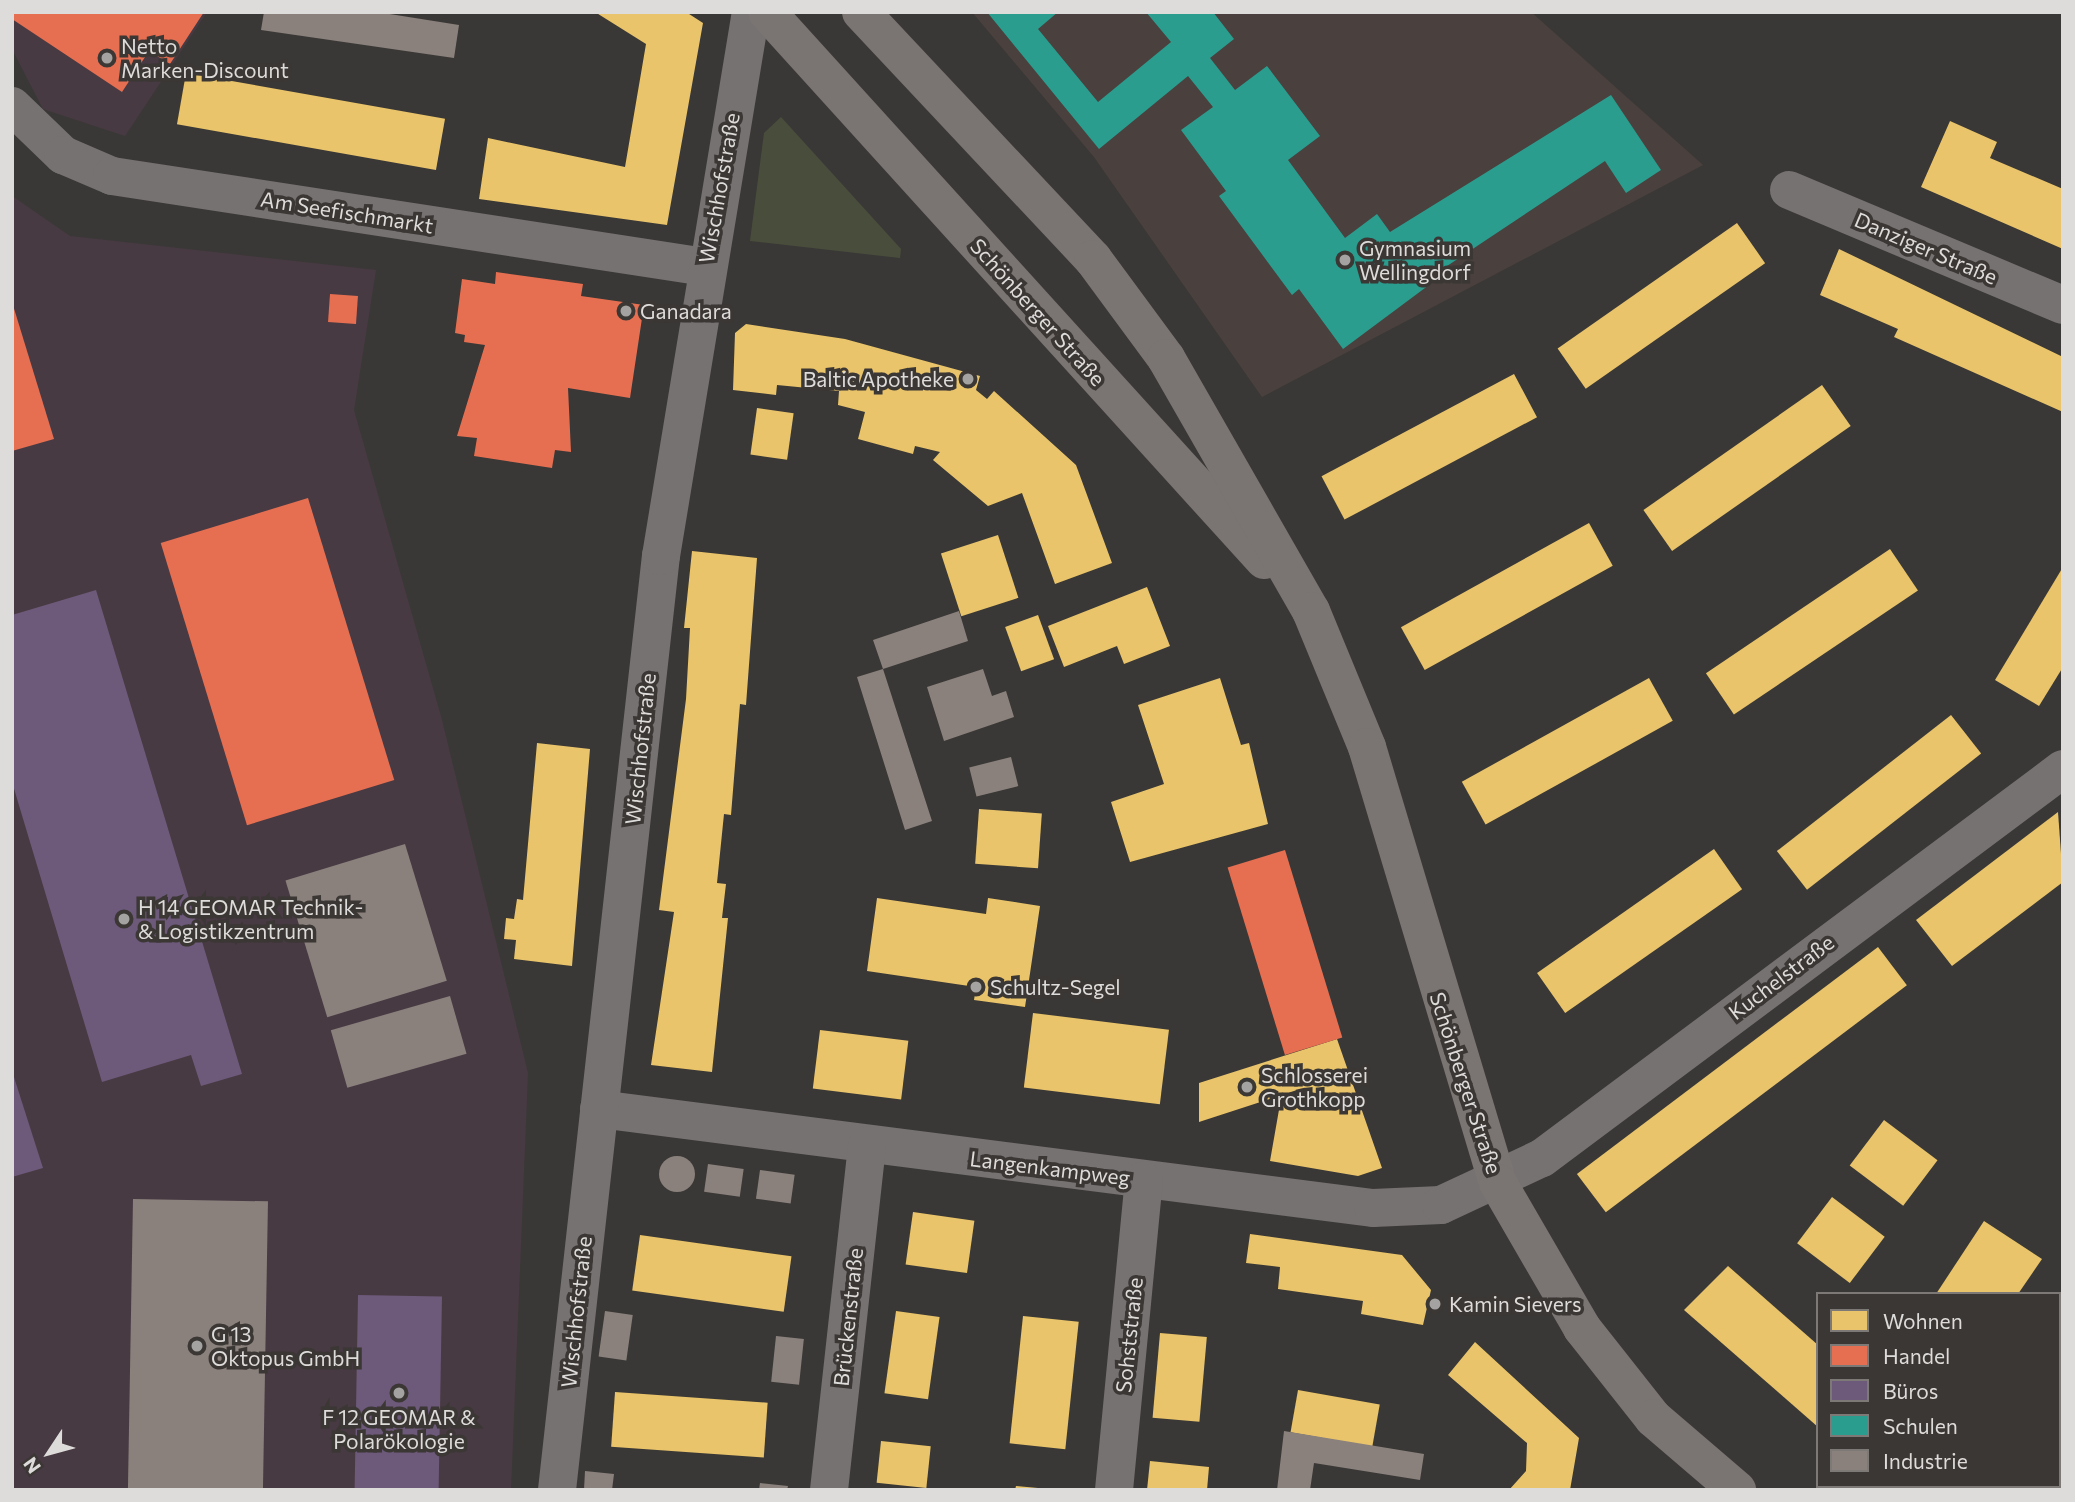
<!DOCTYPE html>
<html>
<head>
<meta charset="utf-8">
<style>
  body { margin:0 }
  #map { position:relative; width:2075px; height:1502px; overflow:hidden; background:#3a3836; font-family:Commissioner,sans-serif }
  div>[style] { position:absolute }
  .commercial>* { inset:0; background:#483a43 }
  .built>* { inset:0; background:#4a413e }
  .green>* { inset:0; background:#494e3c }
  .homes>* { inset:0; background:#e9c46a; transform-origin:0 0 }
  .shops>* { inset:0; background:#e76f51; transform-origin:0 0 }
  .offices>* { inset:0; background:#6d597a; transform-origin:0 0 }
  .schools>* { inset:0; background:#2a9d8f }
  .industry>* { inset:0; background:#8a817c; transform-origin:0 0 }
  .round { border-radius:50% }
  .minor>* { height:38px; margin:-19px; padding:0 19px; transform-origin:19px; border-radius:19px; background:#767272 }
  .secondary>* { height:38px; margin:-19px; padding:0 19px; transform-origin:19px; border-radius:19px; background:#7a7473 }
  .dots>* { width:19px; height:19px; translate:-50% -50%; box-sizing:border-box; border:4px solid #3b3735; border-radius:50% }
  span { translate:-50% -50%; white-space:nowrap; text-align:center; line-height:1.15; -webkit-text-stroke:7px #3b3735; paint-order:stroke }
  .poi-label { font-size:21px; color:#dedcda }
  .left { translate:0 -50%; text-align:left }
  .right { translate:-100% -50%; text-align:right }
  .street-label { font-size:21px; color:#dedcda }
  .frame { position:absolute; inset:0; border:14px solid #dedcda; pointer-events:none }
  .legend { position:absolute; left:1816px; top:1292px; width:245px; height:196px; box-sizing:border-box; background:#3b3735; border:2px solid #7c7977; margin:0; padding:9px 12px; list-style:none; font-size:21px; color:#dedcda }
  .legend li { display:flex; align-items:center; gap:14px; height:35px }
  .legend b { width:35px; border:2px solid #7c7977 }
  .north { position:absolute; left:14px; top:1418px; width:70px; height:70px; -webkit-text-stroke:5px #3b3735; paint-order:stroke; rotate:234deg; font-size:19px; font-weight:700; line-height:28px; text-align:center; color:#dedcda }
  .north::after { content:''; display:block; margin:auto; width:24px; height:32px; background:#dedcda; clip-path:polygon(50% 0,100% 100%,50% 72%,0 100%) }
</style>
</head>
<body>
<div id="map">
  <div class="commercial">
    <i style="clip-path:polygon(12px 12px,207px 12px,125px 136px,43px 109px,12px 49px)"></i>
    <i style="clip-path:polygon(12px 196px,70px 236px,376px 270px,354px 410px,442px 720px,528px 1073px,511px 1490px,12px 1490px)"></i>
  </div>
  <div class="built">
    <i style="clip-path:polygon(972px 12px,1531px 12px,1703px 165px,1262px 397px,1094px 157px)"></i>
  </div>
  <div class="green">
    <i style="clip-path:polygon(781px 117px,901px 249px,900px 258px,750px 241px,764px 133px)"></i>
  </div>
  <div class="homes">
    <i style="clip-path:polygon(595px 12px,686px 12px,703px 23px,667px 225px,479px 199px,488px 138px,625px 167px,646px 44px)"></i>
    <i style="left:186px;top:73px;width:263px;height:52px;rotate:10deg"></i>
    <i style="clip-path:polygon(1950px 121px,1997px 142px,1990px 158px,2063px 189px,2063px 249px,1921px 187px)"></i>
    <i style="left:1737px;top:223px;width:49px;height:219px;rotate:55deg"></i>
    <i style="clip-path:polygon(1839px 249px,2063px 357px,2063px 412px,1894px 337px,1898px 329px,1820px 295px)"></i>
    <i style="clip-path:polygon(746px 324px,845px 339px,980px 376px,976px 390px,987px 399px,994px 391px,1076px 465px,1112px 563px,1055px 584px,1022px 493px,988px 506px,933px 460px,940px 452px,915px 446px,913px 454px,858px 439px,865px 412px,838px 405px,839px 391px,777px 385px,776px 395px,733px 390px,735px 333px)"></i>
    <i style="left:1514px;top:374px;width:49px;height:218px;rotate:62deg"></i>
    <i style="left:1822px;top:385px;width:50px;height:218px;rotate:55deg"></i>
    <i style="left:757px;top:408px;width:37px;height:47px;rotate:8deg"></i>
    <i style="left:1589px;top:523px;width:49px;height:215px;rotate:61deg"></i>
    <i style="left:998px;top:535px;width:66px;height:60px;rotate:72deg"></i>
    <i style="left:1890px;top:549px;width:50px;height:222px;rotate:56deg"></i>
    <i style="clip-path:polygon(692px 551px,757px 558px,746px 705px,740px 704px,731px 815px,724px 814px,717px 883px,726px 884px,722px 918px,728px 918px,712px 1072px,651px 1065px,674px 912px,659px 910px,686px 699px,690px 628px,684px 628px)"></i>
    <i style="clip-path:polygon(2063px 567px,2063px 667px,2039px 706px,1995px 680px)"></i>
    <i style="clip-path:polygon(1147px 587px,1170px 646px,1124px 664px,1117px 646px,1064px 667px,1048px 626px)"></i>
    <i style="left:1038px;top:615px;width:47px;height:35px;rotate:70deg"></i>
    <i style="clip-path:polygon(1220px 678px,1241px 745px,1249px 743px,1268px 824px,1130px 862px,1111px 802px,1164px 784px,1138px 705px)"></i>
    <i style="left:1649px;top:678px;width:49px;height:214px;rotate:61deg"></i>
    <i style="left:1951px;top:715px;width:49px;height:221px;rotate:52deg"></i>
    <i style="clip-path:polygon(537px 743px,590px 749px,572px 966px,514px 959px,516px 940px,504px 939px,506px 918px,514px 919px,517px 899px,523px 900px)"></i>
    <i style="left:979px;top:809px;width:63px;height:55px;rotate:4deg"></i>
    <i style="clip-path:polygon(2058px 812px,2063px 882px,1952px 966px,1916px 920px)"></i>
    <i style="left:1714px;top:849px;width:49px;height:216px;rotate:55deg"></i>
    <i style="clip-path:polygon(877px 898px,986px 914px,988px 898px,1040px 906px,1025px 1007px,974px 1000px,976px 987px,867px 971px)"></i>
    <i style="left:1878px;top:947px;width:48px;height:377px;rotate:53deg"></i>
    <i style="left:1033px;top:1013px;width:137px;height:75px;rotate:7deg"></i>
    <i style="left:820px;top:1030px;width:89px;height:59px;rotate:7deg"></i>
    <i style="clip-path:polygon(1337px 1039px,1382px 1168px,1358px 1176px,1270px 1161px,1280px 1104px,1302px 1108px,1297px 1090px,1199px 1122px,1199px 1083px)"></i>
    <i style="left:1884px;top:1120px;width:67px;height:57px;rotate:37deg"></i>
    <i style="left:1832px;top:1197px;width:66px;height:58px;rotate:37deg"></i>
    <i style="left:913px;top:1212px;width:62px;height:53px;rotate:8deg"></i>
    <i style="clip-path:polygon(1984px 1221px,2042px 1259px,2018px 1294px,1936px 1294px)"></i>
    <i style="clip-path:polygon(1250px 1234px,1402px 1255px,1431px 1290px,1423px 1325px,1361px 1314px,1363px 1301px,1278px 1289px,1280px 1267px,1246px 1263px)"></i>
    <i style="left:640px;top:1235px;width:153px;height:56px;rotate:8deg"></i>
    <i style="clip-path:polygon(1728px 1266px,1818px 1345px,1818px 1427px,1684px 1310px)"></i>
    <i style="left:896px;top:1311px;width:44px;height:83px;rotate:8deg"></i>
    <i style="left:1023px;top:1316px;width:56px;height:128px;rotate:6deg"></i>
    <i style="left:1160px;top:1333px;width:47px;height:85px;rotate:5deg"></i>
    <i style="clip-path:polygon(1475px 1342px,1579px 1438px,1570px 1490px,1509px 1490px,1526px 1471px,1527px 1443px,1448px 1375px)"></i>
    <i style="left:1298px;top:1390px;width:83px;height:43px;rotate:10deg"></i>
    <i style="left:615px;top:1392px;width:153px;height:55px;rotate:4deg"></i>
    <i style="left:881px;top:1441px;width:50px;height:42px;rotate:6deg"></i>
    <i style="clip-path:polygon(2063px 1457px,2063px 1490px,2049px 1490px,2059px 1486px)"></i>
    <i style="clip-path:polygon(1150px 1461px,1209px 1467px,1207px 1490px,1147px 1490px)"></i>
    <i style="clip-path:polygon(1016px 1486px,1038px 1488px,1038px 1490px,1015px 1490px)"></i>
    <i style="clip-path:polygon(1894px 1486px,1939px 1486px,1937px 1490px)"></i>
  </div>
  <div class="shops">
    <i style="clip-path:polygon(12px 12px,204px 12px,170px 64px,149px 51px,122px 92px,12px 19px)"></i>
    <i style="clip-path:polygon(496px 272px,583px 284px,581px 296px,644px 305px,630px 398px,568px 388px,571px 452px,555px 450px,552px 468px,474px 456px,477px 438px,457px 436px,485px 345px,464px 342px,465px 335px,455px 333px,462px 279px,495px 284px)"></i>
    <i style="left:330px;top:294px;width:28px;height:28px;rotate:4deg"></i>
    <i style="clip-path:polygon(12px 302px,54px 439px,12px 451px)"></i>
    <i style="left:308px;top:498px;width:295px;height:154px;rotate:73deg"></i>
    <i style="left:1285px;top:850px;width:196px;height:60px;rotate:73deg"></i>
  </div>
  <div class="offices">
    <i style="clip-path:polygon(96px 590px,242px 1074px,201px 1086px,191px 1055px,102px 1082px,12px 782px,12px 615px)"></i>
    <i style="clip-path:polygon(12px 1071px,43px 1168px,12px 1177px)"></i>
    <i style="left:358px;top:1295px;width:84px;height:195px;rotate:1deg"></i>
  </div>
  <div class="schools">
    <i style="clip-path:polygon(987px 12px,1058px 12px,1038px 29px,1098px 102px,1171px 42px,1146px 12px,1213px 12px,1234px 39px,1210px 58px,1235px 90px,1267px 66px,1320px 136px,1288px 160px,1345px 238px,1377px 214px,1390px 232px,1611px 95px,1661px 170px,1626px 193px,1605px 161px,1426px 280px,1429px 285px,1343px 349px,1299px 289px,1292px 295px,1219px 196px,1226px 191px,1181px 130px,1213px 107px,1188px 76px,1099px 149px)"></i>
  </div>
  <div class="industry">
    <i style="clip-path:polygon(264px 12px,377px 12px,459px 25px,454px 58px,261px 30px)"></i>
    <i style="clip-path:polygon(959px 611px,968px 641px,883px 669px,932px 821px,905px 830px,857px 677px,883px 669px,873px 640px)"></i>
    <i style="clip-path:polygon(983px 669px,992px 696px,1006px 691px,1014px 717px,944px 741px,927px 687px)"></i>
    <i style="left:1011px;top:757px;width:30px;height:43px;rotate:76deg"></i>
    <i style="left:405px;top:844px;width:143px;height:125px;rotate:73deg"></i>
    <i style="left:450px;top:996px;width:60px;height:124px;rotate:74deg"></i>
    <i class="round" style="left:659px;top:1156px;width:36px;height:36px"></i>
    <i style="left:708px;top:1164px;width:36px;height:28px;rotate:8deg"></i>
    <i style="left:760px;top:1170px;width:35px;height:29px;rotate:8deg"></i>
    <i style="left:133px;top:1199px;width:135px;height:291px;rotate:1deg"></i>
    <i style="left:605px;top:1311px;width:28px;height:46px;rotate:8deg"></i>
    <i style="left:2059px;top:1315px;width:4px;height:45px;rotate:27deg"></i>
    <i style="left:776px;top:1336px;width:28px;height:46px;rotate:6deg"></i>
    <i style="clip-path:polygon(1284px 1431px,1424px 1454px,1420px 1480px,1314px 1463px,1310px 1490px,1277px 1490px)"></i>
    <i style="clip-path:polygon(585px 1471px,614px 1474px,612px 1490px,584px 1490px)"></i>
    <i style="clip-path:polygon(760px 1483px,788px 1486px,787px 1490px,759px 1490px)"></i>
  </div>
  <div class="minor">
    <i style="left:12px;top:106px;width:71px;rotate:43.9deg"></i>
    <i style="left:63px;top:155px;width:53px;rotate:23.2deg"></i>
    <i style="left:112px;top:176px;width:600px;rotate:8.72deg"></i>
    <i style="left:1789px;top:190px;width:297px;rotate:22.8deg"></i>
    <i style="left:599px;top:1109px;width:780px;rotate:7.29deg"></i>
    <i style="left:1373px;top:1208px;width:68px;rotate:-2.5deg"></i>
    <i style="left:1441px;top:1205px;width:111px;rotate:-25deg"></i>
    <i style="left:1542px;top:1158px;width:650px;rotate:-36.75deg"></i>
    <i style="left:557px;top:1490px;width:940px;rotate:-83.65deg"></i>
    <i style="left:661px;top:556px;width:551px;rotate:-80.61deg"></i>
    <i style="left:829px;top:1490px;width:347px;rotate:-83.7deg"></i>
    <i style="left:1114px;top:1490px;width:311px;rotate:-84.5deg"></i>
  </div>
  <div class="secondary">
    <i style="left:767px;top:12px;width:740px;rotate:47.79deg"></i>
    <i style="left:861px;top:12px;width:339px;rotate:46.8deg"></i>
    <i style="left:1093px;top:259px;width:123px;rotate:53.6deg"></i>
    <i style="left:1166px;top:358px;width:292px;rotate:60.2deg"></i>
    <i style="left:1311px;top:611px;width:147px;rotate:67.6deg"></i>
    <i style="left:1367px;top:747px;width:455px;rotate:73.3deg"></i>
    <i style="left:1498px;top:1183px;width:168px;rotate:59.9deg"></i>
    <i style="left:1582px;top:1328px;width:115px;rotate:51.7deg"></i>
    <i style="left:1653px;top:1418px;width:111px;rotate:40.6deg"></i>
  </div>
  <div class="dots">
    <i style="left:107px;top:58px;background:#a5a3a1"></i>
    <i style="left:1345px;top:260px;background:#a5a3a1"></i>
    <i style="left:626px;top:311px;background:#a5a3a1"></i>
    <i style="left:968px;top:379px;background:#a5a3a1"></i>
    <i style="left:124px;top:919px;background:#a5a3a1"></i>
    <i style="left:976px;top:987px;background:#a5a3a1"></i>
    <i style="left:1247px;top:1087px;background:#a5a3a1"></i>
    <i style="left:1435px;top:1304px;background:#a5a3a1"></i>
    <i style="left:197px;top:1346px;background:#a5a3a1"></i>
    <i style="left:399px;top:1393px;background:#a5a3a1"></i>
  </div>
  <div class="poi-label">
    <span class="left" style="left:121px;top:58px">Netto<br>Marken-Discount</span>
    <span class="left" style="left:1359px;top:260px">Gymnasium<br>Wellingdorf</span>
    <span class="left" style="left:640px;top:311px">Ganadara</span>
    <span class="right" style="left:954px;top:379px">Baltic Apotheke</span>
    <span class="left" style="left:138px;top:919px">H 14 GEOMAR Technik-<br>&amp; Logistikzentrum</span>
    <span class="left" style="left:990px;top:987px">Schultz-Segel</span>
    <span class="left" style="left:1261px;top:1087px">Schlosserei<br>Grothkopp</span>
    <span class="left" style="left:1449px;top:1304px">Kamin Sievers</span>
    <span class="left" style="left:211px;top:1346px">G 13<br>Oktopus GmbH</span>
    <span style="left:399px;top:1429px">F 12 GEOMAR &amp;<br>Polarökologie</span>
  </div>
  <div class="street-label">
    <span style="left:719px;top:188px;rotate:-80deg">Wischhofstraße</span>
    <span style="left:347px;top:212px;rotate:9deg">Am Seefischmarkt</span>
    <span style="left:1926px;top:248px;rotate:23deg">Danziger Straße</span>
    <span style="left:1038px;top:312px;rotate:48deg">Schönberger Straße</span>
    <span style="left:640px;top:749px;rotate:-84deg">Wischhofstraße</span>
    <span style="left:1781px;top:977px;rotate:-37deg">Kuchelstraße</span>
    <span style="left:1466px;top:1083px;rotate:72deg">Schönberger Straße</span>
    <span style="left:1050px;top:1168px;rotate:7deg">Langenkampweg</span>
    <span style="left:576px;top:1312px;rotate:-84deg">Wischhofstraße</span>
    <span style="left:848px;top:1317px;rotate:-84deg">Brückenstraße</span>
    <span style="left:1129px;top:1335px;rotate:-84deg">Sohststraße</span>
  </div>
  <div class="frame"></div>
  <ul class="legend">
  <li><b style="height:19px;background:#e9c46a"></b>Wohnen</li>
  <li><b style="height:19px;background:#e76f51"></b>Handel</li>
  <li><b style="height:19px;background:#6d597a"></b>Büros</li>
  <li><b style="height:19px;background:#2a9d8f"></b>Schulen</li>
  <li><b style="height:19px;background:#8a817c"></b>Industrie</li>
  </ul>
  <div class="north">N</div>
</div>
</body>
</html>
